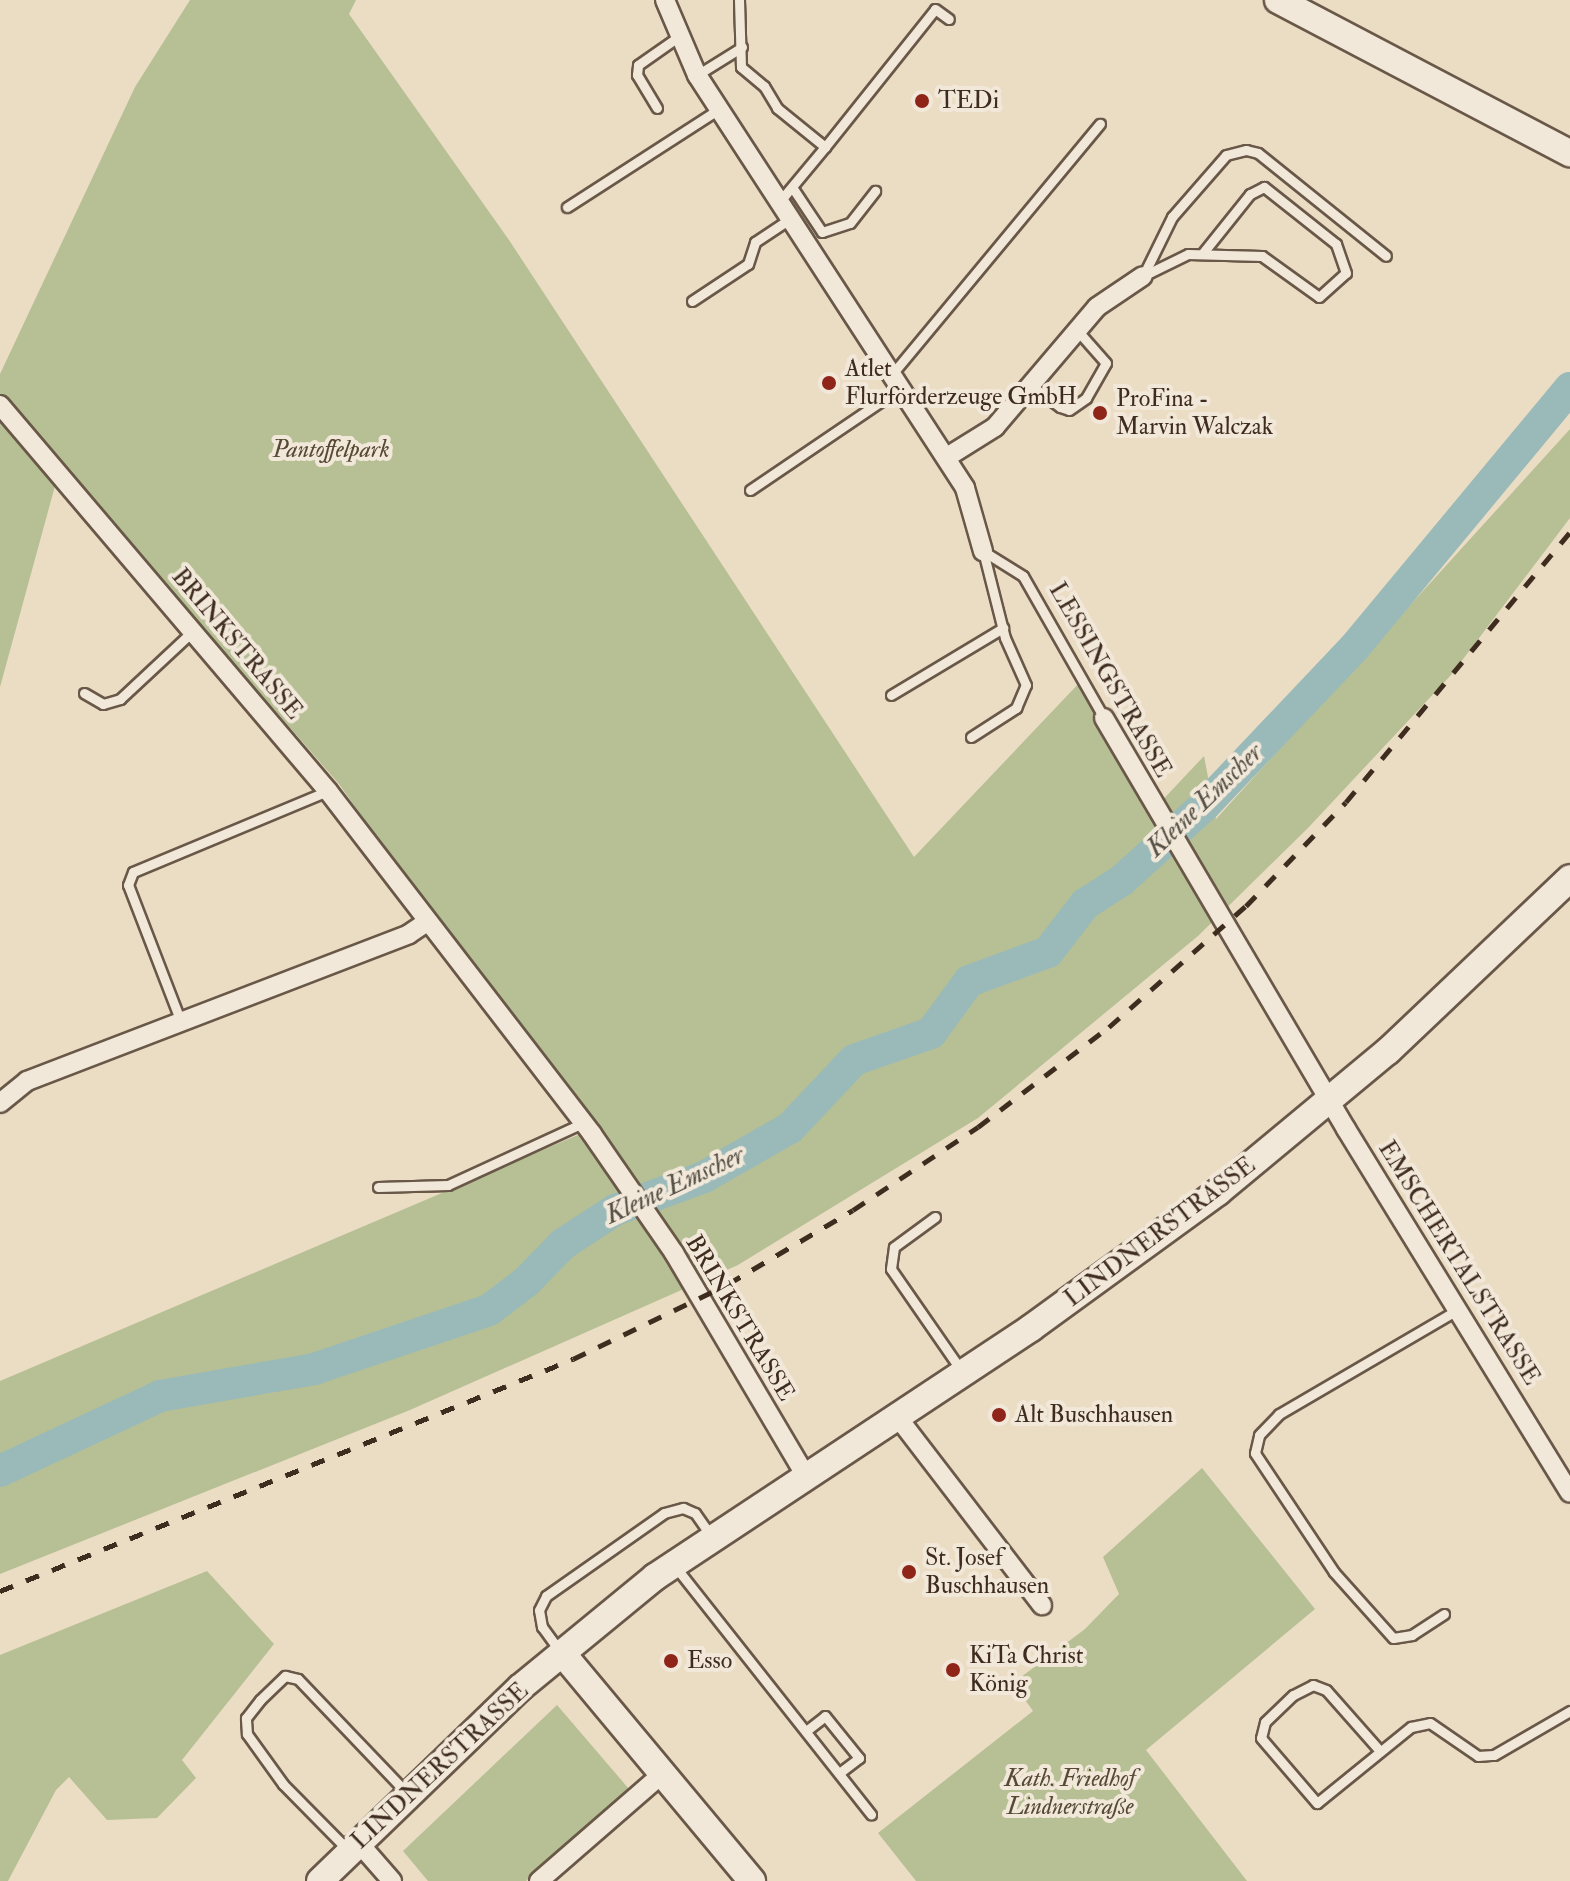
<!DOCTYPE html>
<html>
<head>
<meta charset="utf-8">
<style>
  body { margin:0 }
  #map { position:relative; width:1570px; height:1881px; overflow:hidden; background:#ebdcc4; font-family:"IM FELL Double Pica",serif }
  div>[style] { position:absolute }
  .green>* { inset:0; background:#b7c094 }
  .river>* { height:32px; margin:-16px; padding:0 16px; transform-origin:16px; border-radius:16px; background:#99bab8 }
  .roads { filter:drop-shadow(2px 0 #695848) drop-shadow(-2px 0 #695848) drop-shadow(0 2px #695848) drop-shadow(0 -2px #695848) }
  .lane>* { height:9px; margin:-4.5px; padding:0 4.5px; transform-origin:4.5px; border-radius:4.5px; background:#f2e8d9 }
  .street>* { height:18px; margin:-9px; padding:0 9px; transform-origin:9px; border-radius:9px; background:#f2e8d9 }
  .secondary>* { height:26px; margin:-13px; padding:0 13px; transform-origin:13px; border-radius:13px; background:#f2e8d9 }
  .rail>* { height:5px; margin-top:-2.5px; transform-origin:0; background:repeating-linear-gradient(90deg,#3e2c1f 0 14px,transparent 0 28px) }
  .dots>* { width:22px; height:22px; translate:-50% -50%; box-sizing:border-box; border:4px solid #f2e8d9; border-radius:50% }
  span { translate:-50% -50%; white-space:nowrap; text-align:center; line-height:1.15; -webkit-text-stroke:8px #f2e8d9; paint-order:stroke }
  .poi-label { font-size:24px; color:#3e2c1f }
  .left { translate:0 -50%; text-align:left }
  .park-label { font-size:24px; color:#564a36; font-style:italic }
  .street-label { font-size:24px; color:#3e2c1f }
  .water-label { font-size:26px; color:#555045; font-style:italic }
</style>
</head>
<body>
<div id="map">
  <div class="green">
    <i style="clip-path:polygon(190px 0,356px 0,349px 14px,509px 240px,914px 857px,1082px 680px,1155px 808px,1204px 756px,1216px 819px,1570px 429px,1570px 518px,1451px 675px,1308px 828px,1198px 936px,978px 1118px,738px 1265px,410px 1410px,0 1574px,0 1381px,585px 1132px,339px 784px,61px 464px,0 687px,0 374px,135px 87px)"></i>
    <i style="clip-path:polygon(1202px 1468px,1315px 1609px,1146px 1750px,1247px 1881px,916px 1881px,878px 1833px,1033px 1711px,1013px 1683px,1085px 1629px,1119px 1594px,1103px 1557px)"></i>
    <i style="clip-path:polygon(207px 1571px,274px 1644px,182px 1760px,196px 1778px,157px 1818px,107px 1820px,69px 1777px,56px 1790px,8px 1881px,0 1881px,0 1655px)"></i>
    <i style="clip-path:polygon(557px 1705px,629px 1789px,526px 1881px,428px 1881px,403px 1851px)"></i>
  </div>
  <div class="river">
    <i style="left:0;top:1471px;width:177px;rotate:-25.1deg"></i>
    <i style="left:160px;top:1396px;width:156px;rotate:-9.9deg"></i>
    <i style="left:314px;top:1369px;width:185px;rotate:-18.6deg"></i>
    <i style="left:489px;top:1310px;width:48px;rotate:-37.3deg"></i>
    <i style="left:527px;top:1281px;width:52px;rotate:-45.8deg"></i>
    <i style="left:563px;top:1244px;width:62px;rotate:-33.2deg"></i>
    <i style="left:615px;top:1210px;width:95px;rotate:-20.3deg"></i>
    <i style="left:704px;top:1177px;width:99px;rotate:-29.7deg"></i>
    <i style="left:790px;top:1128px;width:93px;rotate:-46.7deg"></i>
    <i style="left:854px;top:1060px;width:82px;rotate:-19.3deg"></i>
    <i style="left:931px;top:1033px;width:64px;rotate:-53.8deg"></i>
    <i style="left:969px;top:981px;width:84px;rotate:-20.2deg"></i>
    <i style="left:1048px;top:952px;width:61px;rotate:-52.4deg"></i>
    <i style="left:1085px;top:904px;width:43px;rotate:-32.6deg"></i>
    <i style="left:1121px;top:881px;width:112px;rotate:-42.1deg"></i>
    <i style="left:1204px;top:806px;width:218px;rotate:-46.5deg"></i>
    <i style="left:1354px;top:648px;width:338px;rotate:-50.3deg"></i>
  </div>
  <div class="roads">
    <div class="lane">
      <i style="left:739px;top:0;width:67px;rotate:88.3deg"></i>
      <i style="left:741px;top:67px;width:30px;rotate:40deg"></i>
      <i style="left:764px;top:86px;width:26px;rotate:59deg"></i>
      <i style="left:777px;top:108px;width:62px;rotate:39.1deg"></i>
      <i style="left:825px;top:147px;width:176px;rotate:-51.4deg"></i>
      <i style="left:935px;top:9px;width:17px;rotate:36deg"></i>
      <i style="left:697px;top:75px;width:53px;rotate:-31.9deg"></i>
      <i style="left:657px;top:108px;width:39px;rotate:-121deg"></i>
      <i style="left:637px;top:75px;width:10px;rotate:-84deg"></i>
      <i style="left:638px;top:65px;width:49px;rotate:-35deg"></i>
      <i style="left:792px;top:187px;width:54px;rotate:56.3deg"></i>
      <i style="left:822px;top:232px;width:29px;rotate:-18deg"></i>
      <i style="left:850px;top:223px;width:41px;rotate:-52deg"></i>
      <i style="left:780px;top:201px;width:70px;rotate:-50.2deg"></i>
      <i style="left:567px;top:207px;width:181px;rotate:-32.8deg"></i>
      <i style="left:1143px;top:276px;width:50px;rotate:-26.1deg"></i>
      <i style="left:1188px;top:254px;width:74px;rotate:1.5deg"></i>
      <i style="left:1262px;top:256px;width:70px;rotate:35.7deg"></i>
      <i style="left:1319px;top:297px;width:36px;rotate:-42deg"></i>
      <i style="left:1346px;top:273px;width:31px;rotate:-109deg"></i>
      <i style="left:1336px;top:244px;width:92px;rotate:-141.6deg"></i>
      <i style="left:1264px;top:187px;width:16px;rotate:153deg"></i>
      <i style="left:1250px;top:194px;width:77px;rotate:128.7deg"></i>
      <i style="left:1143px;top:276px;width:66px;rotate:-63.8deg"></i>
      <i style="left:1172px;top:217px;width:82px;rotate:-48.9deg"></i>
      <i style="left:1226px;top:155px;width:21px;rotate:-14deg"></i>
      <i style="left:1246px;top:150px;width:12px;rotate:14deg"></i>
      <i style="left:1258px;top:153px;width:164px;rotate:38.8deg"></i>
      <i style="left:692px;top:301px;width:67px;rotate:-33.5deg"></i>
      <i style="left:748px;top:264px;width:23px;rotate:-72deg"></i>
      <i style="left:755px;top:242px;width:43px;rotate:-33.7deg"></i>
      <i style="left:893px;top:373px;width:324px;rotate:-50.3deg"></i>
      <i style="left:1030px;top:385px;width:37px;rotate:36deg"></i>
      <i style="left:1060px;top:407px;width:9px;rotate:18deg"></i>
      <i style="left:1069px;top:410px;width:21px;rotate:-35deg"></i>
      <i style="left:1086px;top:398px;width:40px;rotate:-60.3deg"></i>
      <i style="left:1106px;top:363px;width:45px;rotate:-131.4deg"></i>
      <i style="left:750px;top:490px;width:184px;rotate:-34.1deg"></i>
      <i style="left:983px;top:551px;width:47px;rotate:32deg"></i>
      <i style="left:1023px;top:576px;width:163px;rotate:60.3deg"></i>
      <i style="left:84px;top:693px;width:22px;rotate:30deg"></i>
      <i style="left:103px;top:704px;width:18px;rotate:-16deg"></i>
      <i style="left:120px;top:699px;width:101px;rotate:-43deg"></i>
      <i style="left:891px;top:695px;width:131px;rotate:-30.9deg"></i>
      <i style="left:971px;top:737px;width:54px;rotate:-32.8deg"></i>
      <i style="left:1016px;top:708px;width:25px;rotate:-67deg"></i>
      <i style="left:1026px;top:685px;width:51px;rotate:-114.1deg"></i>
      <i style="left:1005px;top:638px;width:90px;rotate:-104.2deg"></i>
      <i style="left:181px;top:1022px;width:147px;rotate:-111.1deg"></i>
      <i style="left:128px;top:885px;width:14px;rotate:-69deg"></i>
      <i style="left:133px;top:872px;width:211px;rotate:-22.6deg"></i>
      <i style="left:378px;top:1187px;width:70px;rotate:-1.6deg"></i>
      <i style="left:448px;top:1185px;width:149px;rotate:-24.7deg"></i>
      <i style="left:935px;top:1217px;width:51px;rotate:143.8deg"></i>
      <i style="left:894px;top:1247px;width:22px;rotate:98deg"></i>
      <i style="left:891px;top:1269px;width:123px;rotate:55.3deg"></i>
      <i style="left:674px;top:1565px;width:318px;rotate:51.7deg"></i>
      <i style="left:1444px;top:1614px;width:38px;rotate:147deg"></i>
      <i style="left:1412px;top:1635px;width:19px;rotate:171deg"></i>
      <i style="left:1393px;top:1638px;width:89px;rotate:-131.8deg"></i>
      <i style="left:1334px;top:1572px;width:143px;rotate:-123.6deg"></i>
      <i style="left:1255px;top:1453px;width:18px;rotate:-77deg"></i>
      <i style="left:1259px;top:1435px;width:29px;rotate:-46deg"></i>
      <i style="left:1279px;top:1414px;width:206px;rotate:-30.3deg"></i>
      <i style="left:559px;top:1650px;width:29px;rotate:-126deg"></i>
      <i style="left:542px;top:1627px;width:17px;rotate:-100deg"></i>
      <i style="left:539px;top:1610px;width:16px;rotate:-63deg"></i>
      <i style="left:546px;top:1596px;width:144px;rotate:-35.1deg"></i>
      <i style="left:664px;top:1513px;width:20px;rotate:-15deg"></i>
      <i style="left:683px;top:1508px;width:13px;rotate:23deg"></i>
      <i style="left:695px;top:1513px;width:28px;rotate:55deg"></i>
      <i style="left:806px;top:1731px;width:24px;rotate:-38deg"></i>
      <i style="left:825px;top:1716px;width:54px;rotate:51deg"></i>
      <i style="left:859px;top:1758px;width:25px;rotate:143deg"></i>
      <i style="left:1380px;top:1751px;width:81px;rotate:-131.5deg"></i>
      <i style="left:1326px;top:1690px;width:14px;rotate:-159deg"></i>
      <i style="left:1313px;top:1685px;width:22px;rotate:153deg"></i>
      <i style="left:1293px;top:1695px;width:39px;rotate:136deg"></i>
      <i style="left:1265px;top:1722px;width:16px;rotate:104deg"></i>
      <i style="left:1261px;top:1738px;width:86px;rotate:49.3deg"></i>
      <i style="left:1317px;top:1803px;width:121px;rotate:-39deg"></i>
      <i style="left:1411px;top:1727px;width:19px;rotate:-12deg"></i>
      <i style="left:1430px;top:1723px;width:58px;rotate:34.5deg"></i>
      <i style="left:1478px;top:1756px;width:16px;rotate:-4deg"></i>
      <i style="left:1494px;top:1755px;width:88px;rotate:-30.1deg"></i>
      <i style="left:349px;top:1851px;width:94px;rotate:-134.6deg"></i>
      <i style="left:283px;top:1784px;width:62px;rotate:-125.8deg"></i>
      <i style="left:247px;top:1734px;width:16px;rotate:-94deg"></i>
      <i style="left:246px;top:1718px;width:23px;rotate:-52deg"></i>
      <i style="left:260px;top:1700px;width:35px;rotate:-44deg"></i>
      <i style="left:285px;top:1676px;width:13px;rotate:13deg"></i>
      <i style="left:298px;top:1679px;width:156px;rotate:46.3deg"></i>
    </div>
    <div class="street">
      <i style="left:665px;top:0;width:82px;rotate:66.9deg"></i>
      <i style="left:697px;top:75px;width:492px;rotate:57deg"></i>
      <i style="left:965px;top:488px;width:66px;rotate:74.1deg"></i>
      <i style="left:0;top:405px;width:507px;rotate:49.64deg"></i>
      <i style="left:328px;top:791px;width:433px;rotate:52.4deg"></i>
      <i style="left:592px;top:1134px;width:145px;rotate:55.4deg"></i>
      <i style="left:674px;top:1253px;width:256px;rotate:59.4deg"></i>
      <i style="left:947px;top:457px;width:57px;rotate:-32deg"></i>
      <i style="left:995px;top:427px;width:157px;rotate:-49.6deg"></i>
      <i style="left:1097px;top:307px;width:55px;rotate:-34deg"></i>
      <i style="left:1104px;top:718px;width:477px;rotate:59.5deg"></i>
      <i style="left:1346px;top:1129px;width:427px;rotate:58.4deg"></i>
      <i style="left:0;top:1103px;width:35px;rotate:-39deg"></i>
      <i style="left:27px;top:1081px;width:409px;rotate:-21deg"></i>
      <i style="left:409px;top:934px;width:22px;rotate:-34deg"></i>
      <i style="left:896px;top:1415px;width:240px;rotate:52.5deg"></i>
      <i style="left:358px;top:1842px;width:52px;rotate:48.9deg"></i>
      <i style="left:539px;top:1881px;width:162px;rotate:-41deg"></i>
    </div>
    <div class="secondary">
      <i style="left:1278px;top:0;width:330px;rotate:27.7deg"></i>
      <i style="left:562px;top:1653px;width:297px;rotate:50.2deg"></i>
      <i style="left:320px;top:1881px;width:279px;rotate:-44deg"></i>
      <i style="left:521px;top:1687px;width:173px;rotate:-39.4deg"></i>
      <i style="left:655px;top:1577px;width:451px;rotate:-33.5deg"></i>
      <i style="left:1031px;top:1328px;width:231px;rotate:-36deg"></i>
      <i style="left:1218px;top:1192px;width:221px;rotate:-39.7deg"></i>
      <i style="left:1388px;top:1051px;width:251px;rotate:-43.5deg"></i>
    </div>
  </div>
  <div class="rail">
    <i style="left:0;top:1591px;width:618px;rotate:-22.04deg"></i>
    <i style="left:573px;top:1359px;width:172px;rotate:-25.8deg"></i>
    <i style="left:728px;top:1284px;width:145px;rotate:-30.6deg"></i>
    <i style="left:853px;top:1210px;width:150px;rotate:-33.6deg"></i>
    <i style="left:978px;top:1127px;width:165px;rotate:-37.4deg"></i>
    <i style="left:1109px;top:1027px;width:183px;rotate:-41.5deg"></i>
    <i style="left:1246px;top:906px;width:144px;rotate:-46.1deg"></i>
    <i style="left:1346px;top:802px;width:351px;rotate:-50.3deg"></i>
  </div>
  <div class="dots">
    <i style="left:922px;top:101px;background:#8f2418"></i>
    <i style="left:829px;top:383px;background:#8f2418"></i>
    <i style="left:1100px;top:413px;background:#8f2418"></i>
    <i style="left:999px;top:1415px;background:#8f2418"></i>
    <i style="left:909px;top:1572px;background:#8f2418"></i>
    <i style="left:671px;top:1661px;background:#8f2418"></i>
    <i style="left:953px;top:1670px;background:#8f2418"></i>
  </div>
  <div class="poi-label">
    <span class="left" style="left:938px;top:101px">TEDi</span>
    <span class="left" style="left:845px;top:383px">Atlet<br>Flurförderzeuge GmbH</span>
    <span class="left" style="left:1116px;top:413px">ProFina -<br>Marvin Walczak</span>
    <span class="left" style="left:1015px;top:1415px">Alt Buschhausen</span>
    <span class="left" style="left:925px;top:1572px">St. Josef<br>Buschhausen</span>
    <span class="left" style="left:969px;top:1670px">KiTa Christ<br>König</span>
    <span class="left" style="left:687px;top:1661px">Esso</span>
  </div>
  <div class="park-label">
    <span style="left:331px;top:450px">Pantoffelpark</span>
    <span style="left:1070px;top:1793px">Kath. Friedhof<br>Lindnerstraße</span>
  </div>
  <div class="street-label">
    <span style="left:237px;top:644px;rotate:50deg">BRINKSTRASSE</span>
    <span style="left:1110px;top:680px;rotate:60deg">LESSINGSTRASSE</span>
    <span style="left:1160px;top:1232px;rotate:-37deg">LINDNERSTRASSE</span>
    <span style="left:1459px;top:1263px;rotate:58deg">EMSCHERTALSTRASSE</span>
    <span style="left:740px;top:1318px;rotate:59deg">BRINKSTRASSE</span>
    <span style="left:440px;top:1766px;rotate:-43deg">LINDNERSTRASSE</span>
  </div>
  <div class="water-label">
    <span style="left:1205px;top:801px;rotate:-44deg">Kleine Emscher</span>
    <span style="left:675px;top:1186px;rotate:-25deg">Kleine Emscher</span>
  </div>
</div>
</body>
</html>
